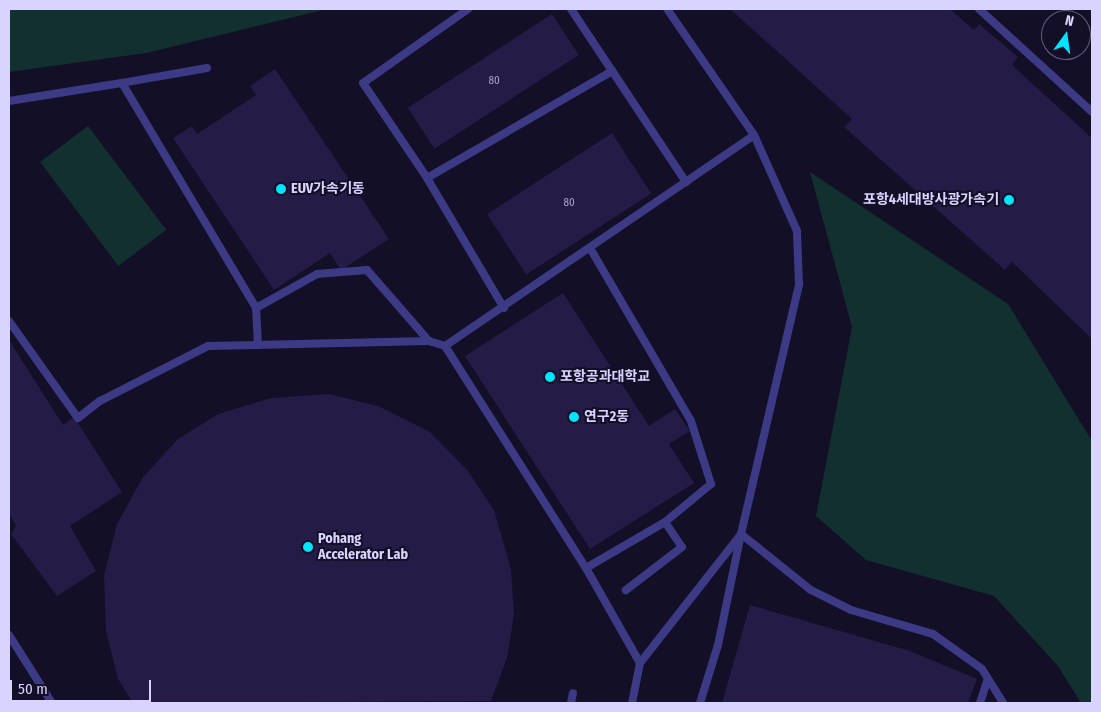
<!DOCTYPE html>
<html>
<head>
<meta charset="utf-8">
<style>
  body { margin:0 }
  #map { position:relative; width:1101px; height:712px; overflow:hidden; background:#130f26; font-family:"Fira Sans Condensed","Noto Sans KR",sans-serif }
  div>[style] { position:absolute }
  .green>* { inset:0; background:#12302f; transform-origin:0 0 }
  .building>* { inset:0; background:#241b47; transform-origin:0 0 }
  .service>* { height:8px; margin:-4px; padding:0 4px; transform-origin:4px; border-radius:4px; background:#3d3a85 }
  .dots>* { width:14px; height:14px; translate:-50% -50%; box-sizing:border-box; border:2px solid #130f26; border-radius:50% }
  span { translate:-50% -50%; white-space:nowrap; text-align:center; line-height:1.15; -webkit-text-stroke:4px #130f26; paint-order:stroke }
  .number-label { font-size:11px; color:#aca6d1 }
  .number-label span { -webkit-text-stroke-width:0 }
  .poi-label { font-size:14px; color:#d9d4ff; font-weight:700 }
  .left { translate:0 -50%; text-align:left }
  .right { translate:-100% -50%; text-align:right }
  .frame { position:absolute; inset:0; border:10px solid #d9d4ff; pointer-events:none }
  .north { position:absolute; left:1041px; top:10px; width:50px; height:50px; box-sizing:border-box; background:#130f26; border:1px solid #625e7d; border-radius:50%; rotate:14deg; font-size:14px; font-weight:700; line-height:20px; text-align:center; color:#d9d4ff }
  .north::after { content:''; display:block; margin:auto; width:18px; height:22px; background:#00e5ff; clip-path:polygon(50% 0,100% 100%,50% 72%,0 100%) }
  .scale { position:absolute; left:10px; top:680px; width:141px; height:22px; box-sizing:border-box; border:2px solid #d9d4ff; border-top:0; padding-left:6px; font-size:15px; line-height:18px; white-space:nowrap; color:#d9d4ff; -webkit-text-stroke:4px #130f26; paint-order:stroke }
</style>
</head>
<body>
<div id="map">
  <div class="green">
    <i style="clip-path:polygon(9px 9px,327px 9px,146px 53px,9px 72px)"></i>
    <i style="left:88px;top:126px;width:130px;height:60px;rotate:53deg"></i>
    <i style="clip-path:polygon(810px 172px,1008px 304px,1092px 441px,1092px 703px,1081px 703px,1058px 666px,994px 596px,866px 560px,816px 516px,852px 327px)"></i>
  </div>
  <div class="building">
    <i style="clip-path:polygon(730px 9px,950px 9px,974px 30px,979px 24px,1018px 57px,1012px 65px,1092px 138px,1092px 339px,1012px 262px,1005px 270px,844px 127px,852px 119px)"></i>
    <i style="left:552px;top:14px;width:49px;height:172px;rotate:57deg"></i>
    <i style="clip-path:polygon(275px 69px,389px 239px,341px 270px,330px 253px,274px 290px,173px 138px,192px 126px,197px 134px,256px 95px,250px 86px)"></i>
    <i style="left:612px;top:133px;width:72px;height:149px;rotate:57deg"></i>
    <i style="clip-path:polygon(563px 293px,649px 426px,675px 409px,690px 431px,669px 444px,694px 483px,590px 549px,465px 356px)"></i>
    <i style="clip-path:polygon(9px 340px,63px 425px,74px 417px,122px 492px,70px 526px,96px 571px,57px 596px,11px 534px,16px 526px,9px 514px)"></i>
    <i style="clip-path:polygon(329px 394px,378px 406px,430px 432px,468px 471px,494px 510px,511px 569px,514px 615px,507px 658px,491px 701px,133px 703px,118px 679px,106px 631px,104px 575px,117px 524px,143px 477px,178px 439px,218px 414px,271px 398px)"></i>
    <i style="clip-path:polygon(750px 605px,910px 651px,977px 679px,968px 703px,722px 703px)"></i>
  </div>
  <div class="service">
    <i style="left:468px;top:9px;width:128px;rotate:144.8deg"></i>
    <i style="left:363px;top:83px;width:115px;rotate:56deg"></i>
    <i style="left:427px;top:178px;width:151px;rotate:59.4deg"></i>
    <i style="left:571px;top:9px;width:208px;rotate:56.4deg"></i>
    <i style="left:979px;top:9px;width:153px;rotate:42.3deg"></i>
    <i style="left:207px;top:68px;width:86px;rotate:170deg"></i>
    <i style="left:122px;top:83px;width:262px;rotate:59.2deg"></i>
    <i style="left:9px;top:101px;width:114px;rotate:-9.1deg"></i>
    <i style="left:427px;top:178px;width:214px;rotate:-30deg"></i>
    <i style="left:590px;top:248px;width:200px;rotate:59.7deg"></i>
    <i style="left:691px;top:421px;width:66px;rotate:72.4deg"></i>
    <i style="left:711px;top:484px;width:60px;rotate:140.4deg"></i>
    <i style="left:9px;top:321px;width:119px;rotate:54.6deg"></i>
    <i style="left:78px;top:418px;width:28px;rotate:-38deg"></i>
    <i style="left:100px;top:401px;width:121px;rotate:-27deg"></i>
    <i style="left:208px;top:346px;width:221px;rotate:-1.3deg"></i>
    <i style="left:429px;top:341px;width:17px;rotate:17deg"></i>
    <i style="left:445px;top:346px;width:263px;rotate:57.6deg"></i>
    <i style="left:586px;top:568px;width:109px;rotate:60.4deg"></i>
    <i style="left:640px;top:663px;width:41px;rotate:101.3deg"></i>
    <i style="left:258px;top:345px;width:37px;rotate:-93deg"></i>
    <i style="left:256px;top:308px;width:70px;rotate:-29.1deg"></i>
    <i style="left:317px;top:274px;width:50px;rotate:-4.6deg"></i>
    <i style="left:367px;top:270px;width:94px;rotate:48.9deg"></i>
    <i style="left:445px;top:346px;width:374px;rotate:-34.3deg"></i>
    <i style="left:586px;top:568px;width:91px;rotate:-30.2deg"></i>
    <i style="left:665px;top:522px;width:30px;rotate:56deg"></i>
    <i style="left:682px;top:547px;width:71px;rotate:142.5deg"></i>
    <i style="left:9px;top:635px;width:80px;rotate:57.7deg"></i>
    <i style="left:640px;top:663px;width:164px;rotate:-51.9deg"></i>
    <i style="left:741px;top:534px;width:257px;rotate:-76.9deg"></i>
    <i style="left:799px;top:284px;width:53px;rotate:-92.2deg"></i>
    <i style="left:797px;top:231px;width:105px;rotate:-114.1deg"></i>
    <i style="left:754px;top:135px;width:153px;rotate:-124.6deg"></i>
    <i style="left:571px;top:703px;width:10px;rotate:-79deg"></i>
    <i style="left:700px;top:703px;width:61px;rotate:-72.8deg"></i>
    <i style="left:718px;top:645px;width:113px;rotate:-78.3deg"></i>
    <i style="left:741px;top:534px;width:90px;rotate:38.7deg"></i>
    <i style="left:811px;top:590px;width:45px;rotate:26.6deg"></i>
    <i style="left:851px;top:610px;width:85px;rotate:16.3deg"></i>
    <i style="left:933px;top:634px;width:60px;rotate:35.5deg"></i>
    <i style="left:982px;top:669px;width:40px;rotate:58deg"></i>
    <i style="left:980px;top:703px;width:25px;rotate:-72deg"></i>
  </div>
  <div class="dots">
    <i style="left:281px;top:189px;background:#00e5ff"></i>
    <i style="left:1009px;top:200px;background:#00e5ff"></i>
    <i style="left:550px;top:377px;background:#00e5ff"></i>
    <i style="left:574px;top:417px;background:#00e5ff"></i>
    <i style="left:308px;top:547px;background:#00e5ff"></i>
  </div>
  <div class="number-label">
    <span style="left:494px;top:81px">80</span>
    <span style="left:569px;top:203px">80</span>
  </div>
  <div class="poi-label">
    <span class="left" style="left:291px;top:189px">EUV가속기동</span>
    <span class="right" style="left:999px;top:200px">포항4세대방사광가속기</span>
    <span class="left" style="left:560px;top:377px">포항공과대학교</span>
    <span class="left" style="left:584px;top:417px">연구2동</span>
    <span class="left" style="left:318px;top:547px">Pohang<br>Accelerator Lab</span>
  </div>
  <div class="frame"></div>
  <div class="north">N</div>
  <div class="scale">50 m</div>
</div>
</body>
</html>
